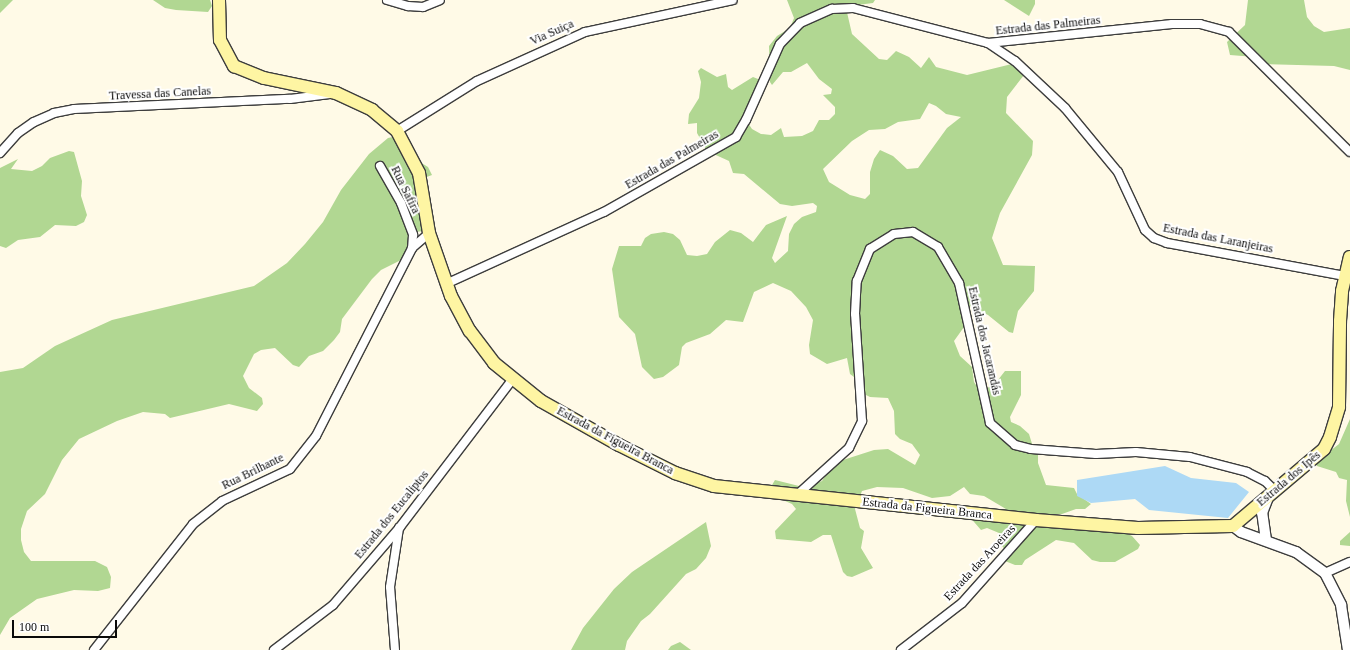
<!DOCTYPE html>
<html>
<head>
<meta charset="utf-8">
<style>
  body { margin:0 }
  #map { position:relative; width:1350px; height:650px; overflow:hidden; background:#fffae7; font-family:Georgia,serif }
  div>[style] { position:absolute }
  .forest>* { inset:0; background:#b1d792 }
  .water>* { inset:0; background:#add9f5 }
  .roads { filter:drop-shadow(1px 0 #3d3d3d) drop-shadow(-1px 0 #3d3d3d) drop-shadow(0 1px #3d3d3d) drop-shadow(0 -1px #3d3d3d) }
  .minor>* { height:8px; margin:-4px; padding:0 4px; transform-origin:4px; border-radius:4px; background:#fff }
  .tertiary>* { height:10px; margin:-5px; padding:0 5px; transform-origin:5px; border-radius:5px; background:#fff }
  .secondary>* { height:12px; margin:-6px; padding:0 6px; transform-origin:6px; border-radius:6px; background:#fef5a3 }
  span { translate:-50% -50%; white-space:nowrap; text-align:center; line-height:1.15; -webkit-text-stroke:4px #fff; paint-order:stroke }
  .street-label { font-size:12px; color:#0a0a0a }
  .scale { position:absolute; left:12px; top:620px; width:105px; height:18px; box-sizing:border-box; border:2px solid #0a0a0a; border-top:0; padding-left:5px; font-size:12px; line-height:14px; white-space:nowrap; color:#0a0a0a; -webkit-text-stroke:3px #fff; paint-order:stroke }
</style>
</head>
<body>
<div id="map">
  <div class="forest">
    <i style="clip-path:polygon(0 0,13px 0,0 13px)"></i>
    <i style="clip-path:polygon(153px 0,210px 0,212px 6px,208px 12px,176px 10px,165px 8px)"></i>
    <i style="clip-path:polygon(evenodd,787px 0,875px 0,873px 3px,849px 6px,846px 8px,852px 34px,879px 59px,887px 60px,896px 51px,909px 57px,921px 68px,929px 57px,936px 67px,967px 75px,1016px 63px,1024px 75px,1007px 97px,1006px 113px,1033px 141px,1032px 155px,1000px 213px,992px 238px,1003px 265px,1035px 266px,1034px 291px,1018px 311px,1013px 333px,1009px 332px,988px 315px,970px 306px,969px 320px,954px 341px,960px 356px,972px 367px,974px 382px,980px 391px,994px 385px,1005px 371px,1021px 371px,1021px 395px,1010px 417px,1011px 422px,1020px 426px,1029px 434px,1033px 447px,1038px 452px,1038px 463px,1046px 485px,1074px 488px,1077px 494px,1091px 504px,1085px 509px,1076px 509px,1062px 514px,1033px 515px,1113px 527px,1132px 536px,1140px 545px,1138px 549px,1115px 562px,1100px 562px,1092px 560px,1074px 543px,1056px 540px,1025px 560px,1022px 565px,1015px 565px,1005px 561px,1008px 555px,1001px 544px,999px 533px,987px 528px,981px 530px,968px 515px,1006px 509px,984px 496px,970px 494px,964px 487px,950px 496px,932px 498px,903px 488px,877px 487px,862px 491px,855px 509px,860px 528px,864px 531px,861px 548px,873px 568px,852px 577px,847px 576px,843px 572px,831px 535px,823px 535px,811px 542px,776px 539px,775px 531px,796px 509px,792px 504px,769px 494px,769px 490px,775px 480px,799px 486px,814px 484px,822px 481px,829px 470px,843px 460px,874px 450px,888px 449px,915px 465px,920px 455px,912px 444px,900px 439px,895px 434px,894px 411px,888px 398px,870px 397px,858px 391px,858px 380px,850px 374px,847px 358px,827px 364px,810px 354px,809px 345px,813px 320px,806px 307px,791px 291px,773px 283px,754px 292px,743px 322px,726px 320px,710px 334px,686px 343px,682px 347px,679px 365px,663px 377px,654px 379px,642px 367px,635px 334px,619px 317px,612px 269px,619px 246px,641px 246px,645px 238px,651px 234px,664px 232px,673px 234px,680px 240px,687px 255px,697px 256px,707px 254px,715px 242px,730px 230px,741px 233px,753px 242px,766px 225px,787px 216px,772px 258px,775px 263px,788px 251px,789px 234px,794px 224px,802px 217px,816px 212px,817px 206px,813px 203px,792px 206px,780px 204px,744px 174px,733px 173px,729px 161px,707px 151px,697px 133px,697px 123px,688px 124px,689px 114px,699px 98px,701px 82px,698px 71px,701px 68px,717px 77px,726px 74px,728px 87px,732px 90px,753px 77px,758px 79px,761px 84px,748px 123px,752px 129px,761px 134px,771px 135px,781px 128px,784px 137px,802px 136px,813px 131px,819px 120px,829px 120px,835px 114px,835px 107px,823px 95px,831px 94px,832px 89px,819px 79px,807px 63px,791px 72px,783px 72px,772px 85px,770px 82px,769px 46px,777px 36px,790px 28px,794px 18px,787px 0,929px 103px,936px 106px,946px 114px,961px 117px,947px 128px,918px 168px,907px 169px,893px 156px,880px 150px,874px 159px,870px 172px,870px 194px,865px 199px,850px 195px,829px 182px,823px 169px,852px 141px,869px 130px,885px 129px,898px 122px,920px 119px,929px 103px)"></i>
    <i style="clip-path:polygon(1004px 0,1035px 0,1035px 4px,1029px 16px)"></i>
    <i style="clip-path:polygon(1248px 0,1304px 0,1307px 17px,1314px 26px,1324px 32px,1350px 28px,1350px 70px,1334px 66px,1265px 64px,1255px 57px,1230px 55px,1227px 42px,1245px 25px)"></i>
    <i style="clip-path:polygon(397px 136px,415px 159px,428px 167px,432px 175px,424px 178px,425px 231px,414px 232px,405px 258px,381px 270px,372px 279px,342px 319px,340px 332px,334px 340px,323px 351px,309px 356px,299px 367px,293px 365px,275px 348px,261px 350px,254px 354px,243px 376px,249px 388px,262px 398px,263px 404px,257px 411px,229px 404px,170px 418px,165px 414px,143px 412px,117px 421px,79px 439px,62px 460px,45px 494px,27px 511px,21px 529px,21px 540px,24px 552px,31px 561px,95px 561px,107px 567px,111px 577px,110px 588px,98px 591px,74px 590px,37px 599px,10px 618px,0 635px,0 372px,23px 368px,55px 346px,112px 320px,254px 286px,287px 263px,305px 244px,323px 222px,341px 190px,369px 154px,388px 138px)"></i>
    <i style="clip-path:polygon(69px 151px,74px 152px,82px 181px,81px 196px,87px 215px,84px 222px,76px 226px,55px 225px,40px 237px,18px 240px,6px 248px,0 246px,0 168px,18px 159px,11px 169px,32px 171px,42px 166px,50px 158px)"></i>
    <i style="clip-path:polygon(1350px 419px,1350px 517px,1346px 501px,1347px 480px,1339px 478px,1336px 472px,1317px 466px,1316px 462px,1339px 444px)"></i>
    <i style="clip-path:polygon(706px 522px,711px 546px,706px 558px,696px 569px,686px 574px,650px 614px,641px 621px,627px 641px,625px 650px,571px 650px,583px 628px,614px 589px,632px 572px)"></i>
    <i style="clip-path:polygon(1350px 532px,1350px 546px,1340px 545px,1340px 541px)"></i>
    <i style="clip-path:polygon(680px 642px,691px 650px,668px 650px,671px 646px)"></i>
  </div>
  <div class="water">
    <i style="clip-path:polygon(1165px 466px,1191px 478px,1236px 483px,1249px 492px,1228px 518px,1149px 510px,1135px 499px,1091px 503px,1077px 496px,1077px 480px)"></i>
  </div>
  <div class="roads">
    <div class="minor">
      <i style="left:387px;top:0;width:22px;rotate:16deg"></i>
      <i style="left:408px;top:6px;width:15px;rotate:4deg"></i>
      <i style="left:423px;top:7px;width:18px;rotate:-22deg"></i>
      <i style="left:988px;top:43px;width:32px;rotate:34deg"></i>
      <i style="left:1015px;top:61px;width:69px;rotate:43.2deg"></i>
      <i style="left:1065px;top:108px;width:83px;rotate:50.4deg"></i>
      <i style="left:1118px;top:172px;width:64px;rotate:65deg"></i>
      <i style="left:1145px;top:230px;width:12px;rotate:42deg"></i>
      <i style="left:1154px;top:238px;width:14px;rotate:21deg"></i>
      <i style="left:1167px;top:243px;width:181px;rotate:10.5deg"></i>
      <i style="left:397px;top:131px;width:94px;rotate:-32deg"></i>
      <i style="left:477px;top:81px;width:119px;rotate:-24.4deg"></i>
      <i style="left:585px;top:32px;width:151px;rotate:-12.2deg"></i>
      <i style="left:0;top:153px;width:27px;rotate:-48deg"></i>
      <i style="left:18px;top:133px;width:19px;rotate:-35deg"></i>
      <i style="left:34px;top:122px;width:22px;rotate:-24deg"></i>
      <i style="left:54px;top:113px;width:20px;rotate:-11deg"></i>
      <i style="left:74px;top:109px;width:216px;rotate:-2.7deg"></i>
      <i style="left:290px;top:99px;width:40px;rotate:-7.1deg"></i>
      <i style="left:380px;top:166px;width:43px;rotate:60.4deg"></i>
      <i style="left:401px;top:203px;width:34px;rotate:69deg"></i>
      <i style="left:413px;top:235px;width:13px;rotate:94deg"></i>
      <i style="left:448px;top:283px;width:171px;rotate:-24.5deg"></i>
      <i style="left:604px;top:212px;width:152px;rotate:-29.6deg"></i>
      <i style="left:736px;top:137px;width:20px;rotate:-60deg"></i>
      <i style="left:746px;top:120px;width:83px;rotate:-65.9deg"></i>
      <i style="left:780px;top:44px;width:29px;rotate:-46deg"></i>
      <i style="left:800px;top:23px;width:35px;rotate:-24deg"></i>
      <i style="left:832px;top:9px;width:21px;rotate:-3deg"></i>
      <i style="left:853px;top:8px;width:139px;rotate:14.5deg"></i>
      <i style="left:988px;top:43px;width:185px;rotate:-5.9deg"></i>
      <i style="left:1172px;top:24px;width:28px"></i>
      <i style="left:1200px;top:24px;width:30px;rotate:15deg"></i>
      <i style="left:1229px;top:32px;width:170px;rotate:44.8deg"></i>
      <i style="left:797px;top:495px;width:70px;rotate:-42.1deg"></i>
      <i style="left:849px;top:448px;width:30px;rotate:-64deg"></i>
      <i style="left:862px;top:421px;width:107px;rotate:-93.7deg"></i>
      <i style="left:855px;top:314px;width:33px;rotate:-87deg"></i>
      <i style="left:857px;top:281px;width:35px;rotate:-68deg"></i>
      <i style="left:870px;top:249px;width:28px;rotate:-32deg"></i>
      <i style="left:894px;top:234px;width:19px;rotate:-6deg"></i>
      <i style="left:913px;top:232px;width:29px;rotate:31deg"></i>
      <i style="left:938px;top:247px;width:42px;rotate:59.7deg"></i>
      <i style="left:959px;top:283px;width:143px;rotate:77.5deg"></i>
      <i style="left:990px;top:423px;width:33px;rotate:41deg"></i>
      <i style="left:1015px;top:445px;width:16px;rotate:14deg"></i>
      <i style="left:1031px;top:449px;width:65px;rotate:4.4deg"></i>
      <i style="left:1096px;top:454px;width:40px;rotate:-2.9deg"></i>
      <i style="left:1136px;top:452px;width:54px;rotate:5.3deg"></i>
      <i style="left:1190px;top:457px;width:59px;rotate:14.7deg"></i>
      <i style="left:1247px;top:472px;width:20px;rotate:27deg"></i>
      <i style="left:1265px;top:481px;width:13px;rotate:45deg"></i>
      <i style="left:1325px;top:573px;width:27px;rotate:-24deg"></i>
      <i style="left:94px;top:650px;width:160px;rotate:-51.8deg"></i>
      <i style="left:193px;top:524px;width:37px;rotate:-38deg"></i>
      <i style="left:222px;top:501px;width:75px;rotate:-25.2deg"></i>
      <i style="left:290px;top:469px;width:42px;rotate:-51.8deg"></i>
      <i style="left:316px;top:436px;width:211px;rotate:-62.9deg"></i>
      <i style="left:412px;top:248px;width:23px;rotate:-41deg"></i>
      <i style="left:274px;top:650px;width:74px;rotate:-37.3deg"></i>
      <i style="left:333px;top:605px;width:103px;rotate:-49.3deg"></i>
      <i style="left:400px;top:527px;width:185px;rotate:-52.7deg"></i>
      <i style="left:395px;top:650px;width:63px;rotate:-94.5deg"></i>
      <i style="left:390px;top:587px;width:60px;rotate:-81.3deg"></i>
      <i style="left:901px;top:650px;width:77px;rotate:-37.6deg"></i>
      <i style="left:962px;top:603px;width:111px;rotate:-48.3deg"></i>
    </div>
    <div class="tertiary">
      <i style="left:1233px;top:526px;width:10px;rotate:37deg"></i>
      <i style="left:1241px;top:532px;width:59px;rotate:20deg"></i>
      <i style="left:1296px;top:552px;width:36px;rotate:36deg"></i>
      <i style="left:1325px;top:573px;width:36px;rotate:63deg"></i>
      <i style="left:1341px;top:605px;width:46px;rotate:81.2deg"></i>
      <i style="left:1266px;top:540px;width:27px;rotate:-98deg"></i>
      <i style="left:1262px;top:513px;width:17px;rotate:-69deg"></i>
    </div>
    <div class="secondary">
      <i style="left:219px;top:0;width:40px;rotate:88.6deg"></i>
      <i style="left:220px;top:40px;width:30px;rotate:62deg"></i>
      <i style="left:234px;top:66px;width:32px;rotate:22deg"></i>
      <i style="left:264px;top:78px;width:74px;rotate:11.8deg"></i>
      <i style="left:336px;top:93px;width:40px;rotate:25deg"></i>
      <i style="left:372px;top:110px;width:33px;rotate:40deg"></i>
      <i style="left:397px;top:131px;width:47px;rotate:62.4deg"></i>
      <i style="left:419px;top:173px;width:61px;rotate:80.5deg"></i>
      <i style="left:429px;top:233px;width:67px;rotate:70.8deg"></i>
      <i style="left:451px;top:296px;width:40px;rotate:62deg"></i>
      <i style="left:470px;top:331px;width:40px;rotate:53deg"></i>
      <i style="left:494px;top:363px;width:60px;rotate:39deg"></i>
      <i style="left:541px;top:401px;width:90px;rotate:29.4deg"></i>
      <i style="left:619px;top:445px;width:63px;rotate:26.6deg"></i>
      <i style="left:675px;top:473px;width:41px;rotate:18.4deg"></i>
      <i style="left:714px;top:486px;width:324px;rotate:6deg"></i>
      <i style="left:1036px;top:520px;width:102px;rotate:4.5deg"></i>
      <i style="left:1138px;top:528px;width:95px;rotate:-1.2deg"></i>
      <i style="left:1233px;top:526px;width:119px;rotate:-40.2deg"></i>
      <i style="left:1324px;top:449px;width:13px;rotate:-63deg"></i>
      <i style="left:1330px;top:437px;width:31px;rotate:-73deg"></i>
      <i style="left:1339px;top:407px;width:86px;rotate:-89.3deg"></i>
      <i style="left:1340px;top:321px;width:30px;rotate:-86deg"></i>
      <i style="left:1342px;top:291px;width:35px;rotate:-77deg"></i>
    </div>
  </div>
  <div class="street-label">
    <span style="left:1048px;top:26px;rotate:-6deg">Estrada das Palmeiras</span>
    <span style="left:552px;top:33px;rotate:-24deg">Via Suiça</span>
    <span style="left:160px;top:94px;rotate:-3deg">Travessa das Canelas</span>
    <span style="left:672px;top:160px;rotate:-30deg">Estrada das Palmeiras</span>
    <span style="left:405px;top:190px;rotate:64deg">Rua Safira</span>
    <span style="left:1218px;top:239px;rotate:11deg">Estrada das Laranjeiras</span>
    <span style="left:984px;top:341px;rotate:77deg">Estrada dos Jacarandás</span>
    <span style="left:615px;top:441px;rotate:28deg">Estrada da Figueira Branca</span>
    <span style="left:253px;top:472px;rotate:-26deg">Rua Brilhante</span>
    <span style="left:1289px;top:479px;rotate:-40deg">Estrada dos Ipês</span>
    <span style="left:927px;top:509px;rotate:6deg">Estrada da Figueira Branca</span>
    <span style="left:392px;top:515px;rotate:-51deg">Estrada dos Eucaliptos</span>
    <span style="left:980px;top:563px;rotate:-47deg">Estrada das Aroeiras</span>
  </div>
  <div class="scale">100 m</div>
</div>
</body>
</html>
